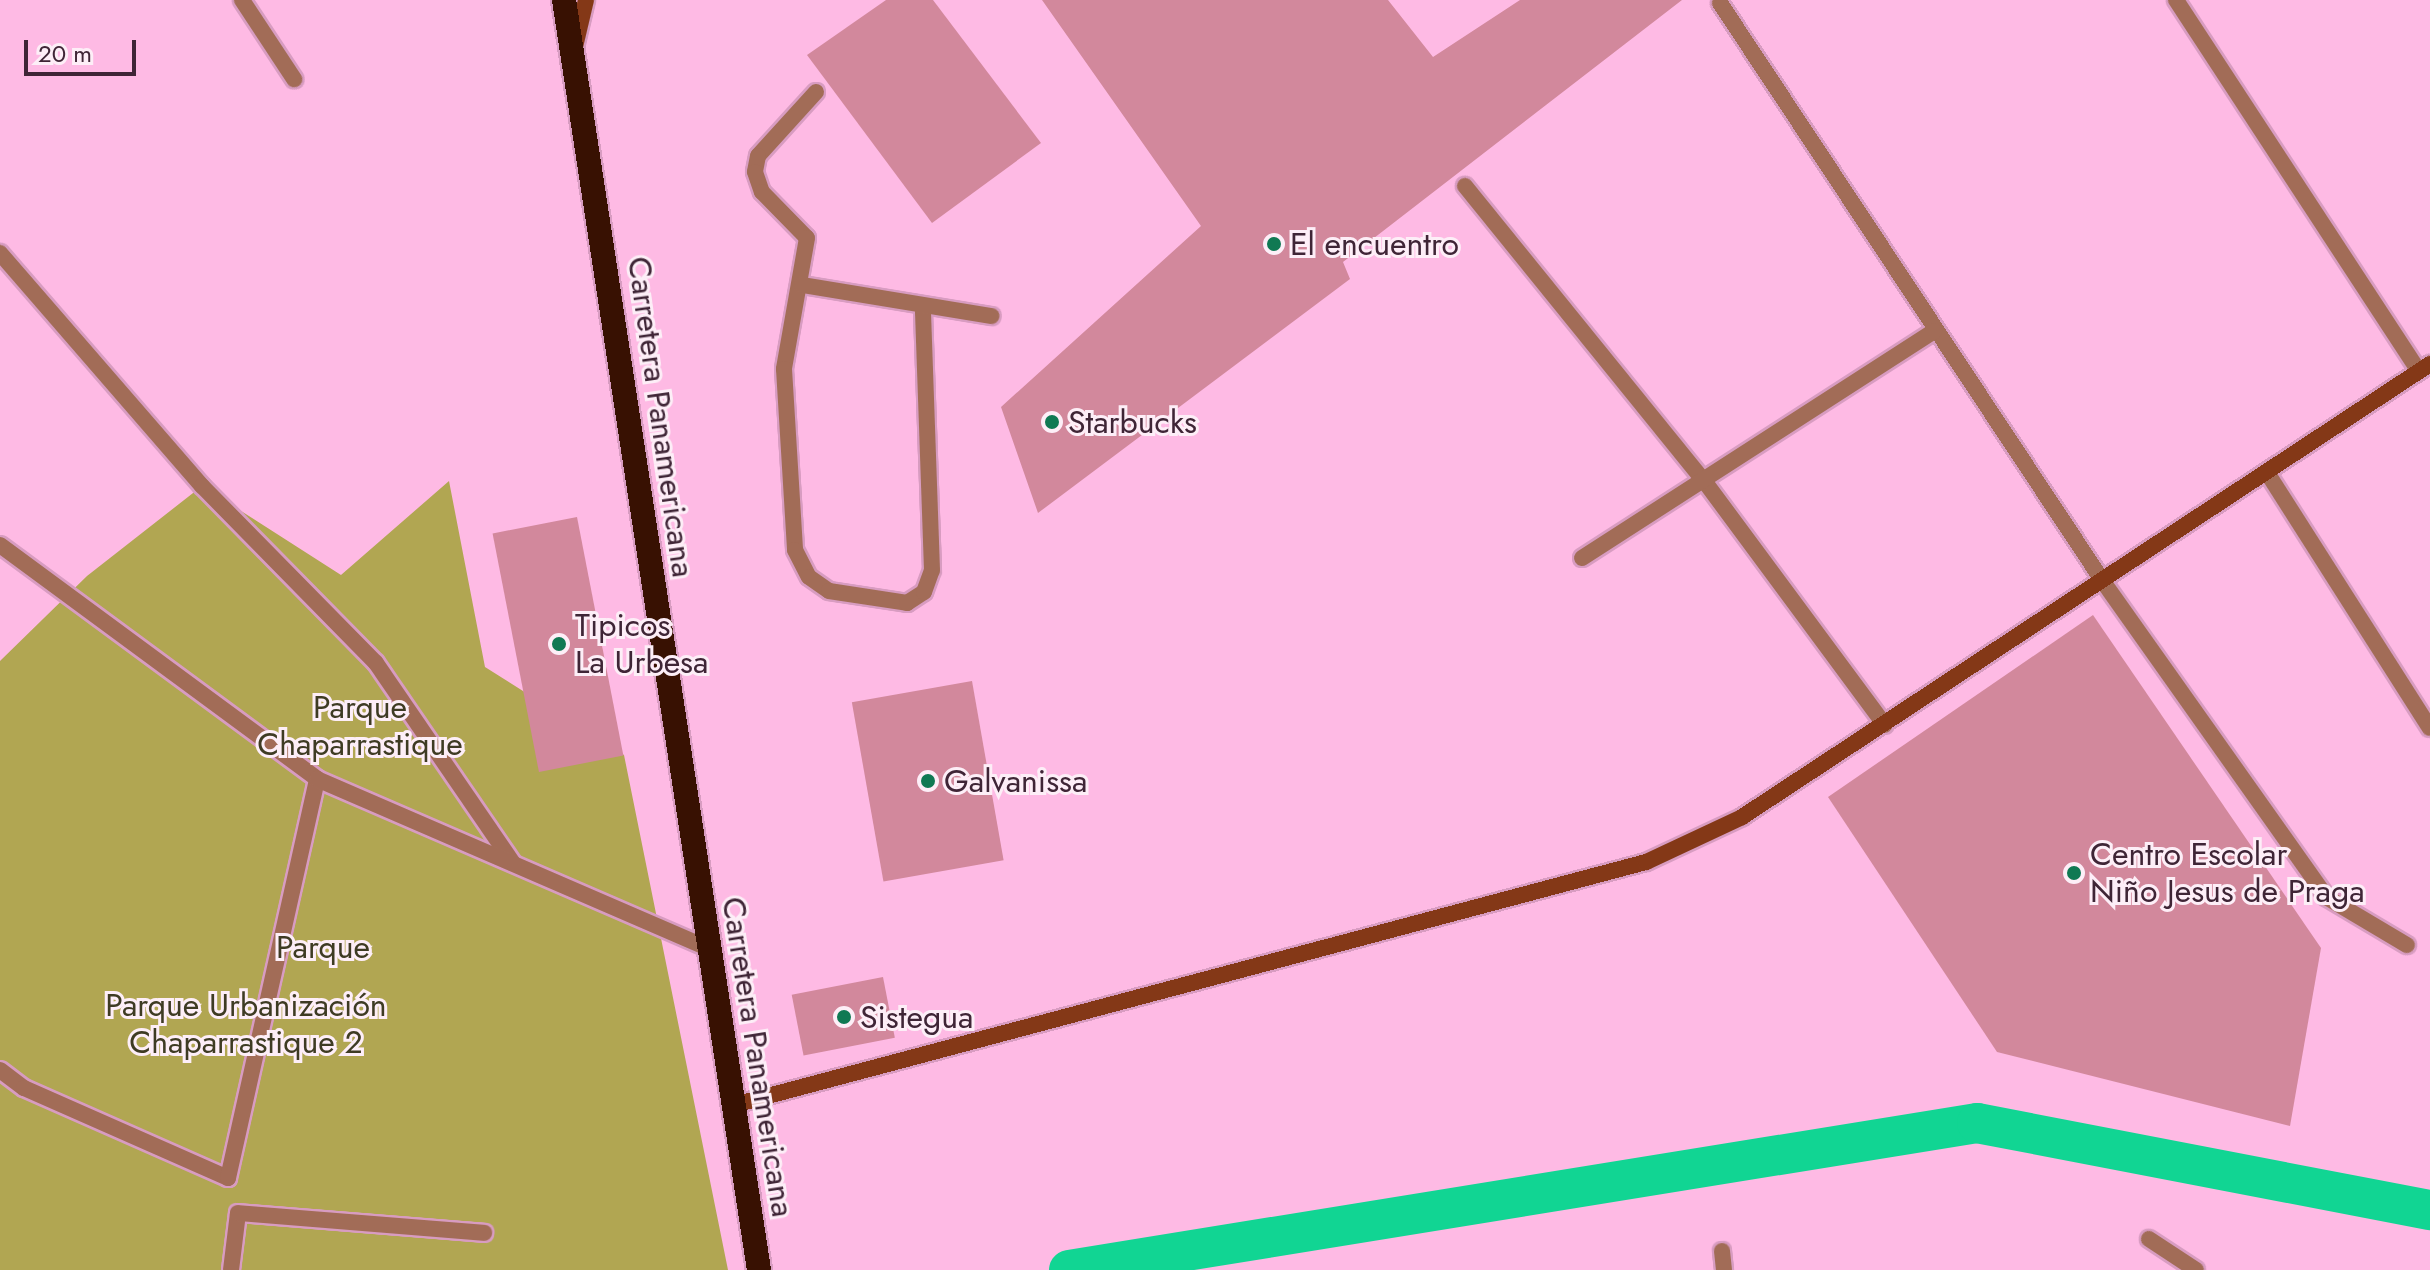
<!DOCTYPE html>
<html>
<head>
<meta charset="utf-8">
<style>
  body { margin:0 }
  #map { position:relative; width:2430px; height:1270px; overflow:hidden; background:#febae4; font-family:Jost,sans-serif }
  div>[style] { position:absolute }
  .green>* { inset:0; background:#b1a652 }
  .canal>* { height:40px; margin:-20px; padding:0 20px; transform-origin:20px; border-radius:20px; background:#11d593 }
  .building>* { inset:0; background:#d2889c; transform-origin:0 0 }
  .roads { filter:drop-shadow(2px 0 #d89cc1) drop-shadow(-2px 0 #d89cc1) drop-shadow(0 2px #d89cc1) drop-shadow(0 -2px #d89cc1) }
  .lane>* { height:16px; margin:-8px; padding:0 8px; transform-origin:8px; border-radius:8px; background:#a26c57 }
  .street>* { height:16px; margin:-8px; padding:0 8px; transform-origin:8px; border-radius:8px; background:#a26c57 }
  .secondary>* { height:16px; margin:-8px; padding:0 8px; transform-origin:8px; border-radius:8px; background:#843817 }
  .highway>* { height:24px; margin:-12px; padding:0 12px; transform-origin:12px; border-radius:12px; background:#381102 }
  .dots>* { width:22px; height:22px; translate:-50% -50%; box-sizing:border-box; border:4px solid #fdeef7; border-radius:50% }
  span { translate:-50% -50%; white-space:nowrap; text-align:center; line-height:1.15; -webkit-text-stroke:6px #fdeef7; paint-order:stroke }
  .poi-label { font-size:32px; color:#3f2536 }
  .left { translate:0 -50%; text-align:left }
  .street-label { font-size:32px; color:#3f2536 }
  .park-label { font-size:32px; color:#3e3b23 }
  .scale { position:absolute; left:24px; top:40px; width:112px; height:36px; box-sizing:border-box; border:4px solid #3f2536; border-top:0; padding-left:10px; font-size:24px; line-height:28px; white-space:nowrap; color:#3f2536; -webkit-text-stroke:6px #fdeef7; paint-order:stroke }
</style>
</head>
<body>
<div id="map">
  <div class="green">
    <i style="clip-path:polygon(449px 481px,485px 667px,624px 755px,728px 1270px,0 1270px,0 661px,87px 576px,202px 486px,341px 575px)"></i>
  </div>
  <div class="canal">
    <i style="left:1069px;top:1270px;width:920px;rotate:-9.2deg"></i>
    <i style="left:1977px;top:1123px;width:461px;rotate:10.9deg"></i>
  </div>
  <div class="building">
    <i style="clip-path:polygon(886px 0,933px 0,1041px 143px,932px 223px,807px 55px)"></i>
    <i style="clip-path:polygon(1042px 0,1388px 0,1433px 57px,1520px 0,1682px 0,1343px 262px,1350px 279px,1038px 513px,1001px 407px,1201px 226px)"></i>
    <i style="left:577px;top:517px;width:243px;height:86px;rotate:79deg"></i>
    <i style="clip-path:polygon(2093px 615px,2321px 948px,2290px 1126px,1997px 1052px,1828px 797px)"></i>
    <i style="left:972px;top:681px;width:182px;height:122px;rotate:80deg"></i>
    <i style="left:883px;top:977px;width:62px;height:93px;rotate:79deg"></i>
  </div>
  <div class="roads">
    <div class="lane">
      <i style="left:816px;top:92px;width:86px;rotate:132.2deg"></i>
      <i style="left:758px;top:156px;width:16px;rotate:101deg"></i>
      <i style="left:755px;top:172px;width:21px;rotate:71deg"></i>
      <i style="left:762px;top:192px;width:64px;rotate:45.6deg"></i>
      <i style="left:807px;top:238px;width:133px;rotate:100deg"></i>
      <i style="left:784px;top:369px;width:181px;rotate:86.5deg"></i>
      <i style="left:795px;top:550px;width:30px;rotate:63deg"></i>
      <i style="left:809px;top:577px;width:24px;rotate:35deg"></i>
      <i style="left:829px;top:591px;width:79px;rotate:8.7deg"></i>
      <i style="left:907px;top:603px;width:20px;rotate:-33deg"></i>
      <i style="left:924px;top:592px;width:23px;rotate:-70deg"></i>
      <i style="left:932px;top:570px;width:263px;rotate:-92deg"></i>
      <i style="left:802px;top:285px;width:192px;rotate:9.3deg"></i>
    </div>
    <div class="street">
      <i style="left:242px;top:0;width:95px;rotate:56.6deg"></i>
      <i style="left:2176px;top:0;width:442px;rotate:56.8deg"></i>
      <i style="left:1720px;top:3px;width:696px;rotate:56.49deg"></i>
      <i style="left:2104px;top:583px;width:385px;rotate:54.7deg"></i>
      <i style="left:2326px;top:897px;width:94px;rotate:30.7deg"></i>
      <i style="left:1465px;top:186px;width:381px;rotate:51deg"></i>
      <i style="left:1705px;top:482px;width:302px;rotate:53.5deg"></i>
      <i style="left:0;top:253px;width:308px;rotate:49.1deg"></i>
      <i style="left:202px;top:486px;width:248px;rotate:45.5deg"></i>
      <i style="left:376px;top:663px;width:242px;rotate:55.6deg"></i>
      <i style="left:2268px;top:474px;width:301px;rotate:57.5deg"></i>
      <i style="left:0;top:545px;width:394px;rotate:36.4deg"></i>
      <i style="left:1582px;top:558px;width:419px;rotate:-32.8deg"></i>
      <i style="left:0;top:1070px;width:30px;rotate:37deg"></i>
      <i style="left:24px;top:1088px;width:223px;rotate:23.8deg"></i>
      <i style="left:228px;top:1178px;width:409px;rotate:-77.4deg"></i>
      <i style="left:317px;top:779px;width:425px;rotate:23.4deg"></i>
      <i style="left:2149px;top:1239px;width:56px;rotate:33.4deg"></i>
      <i style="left:1722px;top:1251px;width:19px;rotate:84deg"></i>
      <i style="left:231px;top:1270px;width:57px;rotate:-83deg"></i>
      <i style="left:238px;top:1213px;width:247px;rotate:4.6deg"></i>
    </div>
    <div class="secondary">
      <i style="left:575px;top:47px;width:48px;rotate:-76.8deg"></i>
      <i style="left:734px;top:1105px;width:944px;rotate:-14.92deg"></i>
      <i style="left:1646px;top:862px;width:106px;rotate:-25.1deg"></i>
      <i style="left:1742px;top:817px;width:824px;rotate:-33.36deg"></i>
    </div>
    <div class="highway">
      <i style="left:564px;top:0;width:1285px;rotate:81.27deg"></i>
    </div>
  </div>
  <div class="dots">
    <i style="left:1274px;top:244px;background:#107953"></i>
    <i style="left:1052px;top:422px;background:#107953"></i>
    <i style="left:559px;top:644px;background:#107953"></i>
    <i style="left:928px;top:781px;background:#107953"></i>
    <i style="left:2074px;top:873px;background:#107953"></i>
    <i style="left:844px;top:1017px;background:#107953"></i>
  </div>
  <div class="poi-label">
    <span class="left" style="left:1290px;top:244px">El encuentro</span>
    <span class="left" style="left:1068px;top:422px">Starbucks</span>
    <span class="left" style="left:575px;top:644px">Tipicos<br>La Urbesa</span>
    <span class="left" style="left:944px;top:781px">Galvanissa</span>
    <span class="left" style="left:2090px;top:873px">Centro Escolar<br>Niño Jesus de Praga</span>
    <span class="left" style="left:860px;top:1017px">Sistegua</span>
  </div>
  <div class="street-label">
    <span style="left:661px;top:417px;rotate:82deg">Carretera Panamericana</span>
    <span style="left:758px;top:1057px;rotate:81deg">Carretera Panamericana</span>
  </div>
  <div class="park-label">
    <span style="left:360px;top:726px">Parque<br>Chaparrastique</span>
    <span style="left:323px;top:947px">Parque</span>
    <span style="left:246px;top:1024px">Parque Urbanización<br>Chaparrastique 2</span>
  </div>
  <div class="scale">20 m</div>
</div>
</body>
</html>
